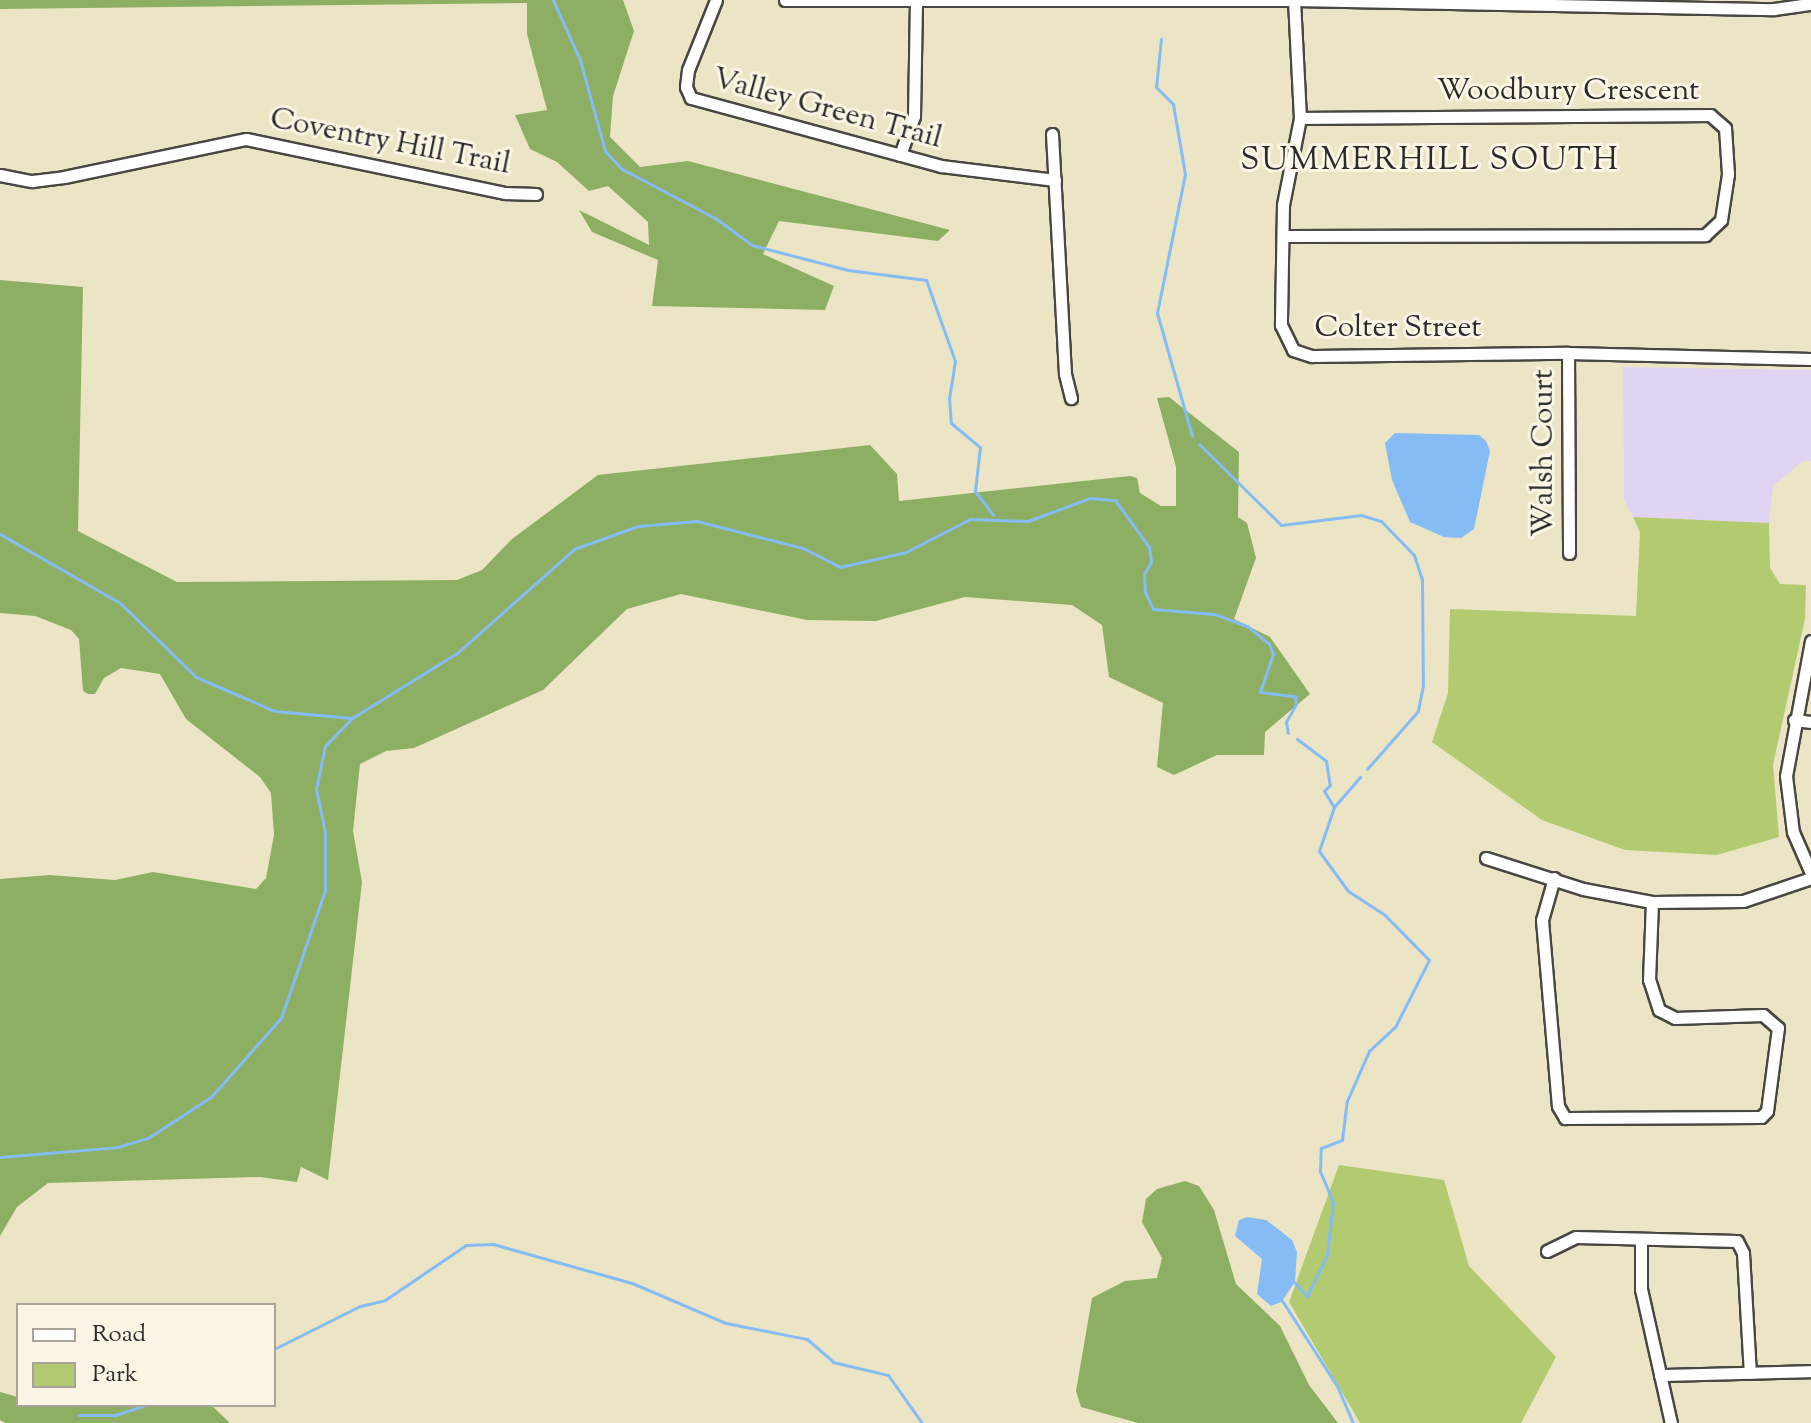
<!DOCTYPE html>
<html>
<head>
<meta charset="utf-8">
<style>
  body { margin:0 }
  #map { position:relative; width:1811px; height:1423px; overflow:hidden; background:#ece5c5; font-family:"Sorts Mill Goudy",serif }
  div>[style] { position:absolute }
  .built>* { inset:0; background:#e1d4f3 }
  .green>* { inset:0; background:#b2cb71 }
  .forest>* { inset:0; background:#8daf63 }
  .water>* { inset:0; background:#85bcf5 }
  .stream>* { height:3px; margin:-1.5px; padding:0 1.5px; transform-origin:1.5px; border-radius:1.5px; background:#85bcf5 }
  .roads { filter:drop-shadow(2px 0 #484742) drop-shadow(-2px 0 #484742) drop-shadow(0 2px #484742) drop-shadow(0 -2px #484742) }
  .minor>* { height:11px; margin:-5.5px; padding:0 5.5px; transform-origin:5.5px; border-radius:5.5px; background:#fff }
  span { translate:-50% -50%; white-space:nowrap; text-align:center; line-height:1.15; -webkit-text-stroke:6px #fcf5e5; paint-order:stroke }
  .street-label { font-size:30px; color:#2b2b2b }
  .neighbourhood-label { font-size:32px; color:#2b2b2b; letter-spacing:2px }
  .legend { position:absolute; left:16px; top:1303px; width:260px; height:104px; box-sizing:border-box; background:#fcf5e5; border:2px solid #a8a49b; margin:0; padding:10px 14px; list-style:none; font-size:24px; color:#2b2b2b }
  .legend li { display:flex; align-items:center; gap:16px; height:40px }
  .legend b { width:40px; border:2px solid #a8a49b }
</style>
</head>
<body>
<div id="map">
  <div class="built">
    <i style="clip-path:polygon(1623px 367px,1811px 370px,1811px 461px,1803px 461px,1773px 486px,1769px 523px,1633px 517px,1624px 500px)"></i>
  </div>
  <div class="green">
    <i style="clip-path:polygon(1633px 517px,1769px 523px,1770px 568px,1780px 584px,1806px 585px,1805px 619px,1773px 765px,1779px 837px,1717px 855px,1625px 850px,1542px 820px,1432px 742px,1448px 693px,1450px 609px,1636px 616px,1640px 532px)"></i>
    <i style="clip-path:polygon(1339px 1165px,1444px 1180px,1469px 1266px,1556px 1357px,1521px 1423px,1360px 1423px,1289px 1302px)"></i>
  </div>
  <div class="forest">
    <i style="clip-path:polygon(0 0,623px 0,634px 31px,613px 96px,610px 137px,640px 167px,688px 161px,950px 230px,938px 241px,779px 221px,763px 254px,834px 286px,825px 310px,652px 306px,658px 260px,592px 232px,579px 210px,649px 245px,648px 222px,608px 186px,589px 191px,557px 162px,530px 149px,515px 115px,547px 110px,527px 34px,527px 3px,0 9px)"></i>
    <i style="clip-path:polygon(0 280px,83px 287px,78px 531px,177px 582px,457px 580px,482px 570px,512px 539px,598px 475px,870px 445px,897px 474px,899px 501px,1130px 476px,1137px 478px,1140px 493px,1161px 506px,1176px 506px,1176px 467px,1157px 398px,1169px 397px,1239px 452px,1238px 517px,1247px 523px,1256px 558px,1234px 619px,1270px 637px,1310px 694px,1265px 732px,1264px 755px,1217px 755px,1174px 775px,1157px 767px,1163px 703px,1109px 677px,1102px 625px,1072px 605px,965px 597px,876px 621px,807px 620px,681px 594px,627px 609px,543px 690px,414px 748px,386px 751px,360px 764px,353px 831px,362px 882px,328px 1180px,301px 1167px,297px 1182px,260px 1177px,48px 1183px,17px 1207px,0 1236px,0 879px,49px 875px,115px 880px,153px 872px,256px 889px,266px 878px,274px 835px,271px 793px,260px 777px,186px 719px,160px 674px,121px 668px,104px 678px,95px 694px,88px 694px,83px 691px,79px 639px,71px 630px,35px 616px,0 613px)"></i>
    <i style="clip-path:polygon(1185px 1181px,1199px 1186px,1214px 1210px,1236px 1284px,1280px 1326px,1309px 1385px,1338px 1423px,1138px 1423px,1081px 1407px,1076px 1391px,1092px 1298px,1125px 1281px,1157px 1278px,1162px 1258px,1142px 1222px,1146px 1199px,1157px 1189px)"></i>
    <i style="clip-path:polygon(0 1392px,18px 1397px,18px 1405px,211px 1405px,230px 1423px,6px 1423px,0 1420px)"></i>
  </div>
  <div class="water">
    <i style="clip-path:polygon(1395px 433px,1479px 435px,1486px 441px,1490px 451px,1474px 529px,1461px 538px,1444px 537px,1410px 522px,1392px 480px,1385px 443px)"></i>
    <i style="clip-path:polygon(1247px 1217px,1266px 1220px,1292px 1240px,1297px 1252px,1295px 1282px,1281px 1302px,1271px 1306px,1257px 1294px,1262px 1259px,1235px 1236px,1239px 1220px)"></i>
  </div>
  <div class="stream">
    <i style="left:553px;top:0;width:66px;rotate:65.8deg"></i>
    <i style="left:580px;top:60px;width:94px;rotate:74.6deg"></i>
    <i style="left:605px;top:151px;width:25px;rotate:47deg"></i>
    <i style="left:622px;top:169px;width:105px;rotate:27.8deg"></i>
    <i style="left:715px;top:218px;width:46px;rotate:36.1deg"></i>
    <i style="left:752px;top:245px;width:99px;rotate:14.6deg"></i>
    <i style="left:848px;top:270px;width:79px;rotate:7.3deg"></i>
    <i style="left:926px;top:280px;width:86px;rotate:70.3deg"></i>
    <i style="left:955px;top:361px;width:36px;rotate:99deg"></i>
    <i style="left:949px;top:397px;width:26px;rotate:86deg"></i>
    <i style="left:951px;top:423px;width:38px;rotate:40deg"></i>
    <i style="left:980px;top:447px;width:44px;rotate:96.5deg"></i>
    <i style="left:975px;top:491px;width:30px;rotate:53deg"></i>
    <i style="left:1161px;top:39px;width:48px;rotate:95.9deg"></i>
    <i style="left:1156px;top:87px;width:24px;rotate:45deg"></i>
    <i style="left:1173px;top:104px;width:71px;rotate:80.3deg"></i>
    <i style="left:1185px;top:174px;width:142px;rotate:101.4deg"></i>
    <i style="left:1157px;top:313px;width:128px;rotate:74.1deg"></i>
    <i style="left:1199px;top:444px;width:115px;rotate:44.6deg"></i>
    <i style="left:1281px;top:525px;width:81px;rotate:-7.1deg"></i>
    <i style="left:1361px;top:515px;width:21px;rotate:17deg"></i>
    <i style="left:1381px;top:521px;width:47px;rotate:45.9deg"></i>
    <i style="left:1414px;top:555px;width:26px;rotate:72deg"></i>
    <i style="left:1422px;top:580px;width:105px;rotate:89.5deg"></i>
    <i style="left:1423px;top:685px;width:26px;rotate:101deg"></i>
    <i style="left:1418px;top:711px;width:77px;rotate:131.3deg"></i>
    <i style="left:0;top:534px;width:138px;rotate:29.9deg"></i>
    <i style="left:120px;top:603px;width:106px;rotate:44.2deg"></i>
    <i style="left:196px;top:677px;width:86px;rotate:23.3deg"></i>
    <i style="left:275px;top:711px;width:77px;rotate:5.2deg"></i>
    <i style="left:1297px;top:739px;width:36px;rotate:37deg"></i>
    <i style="left:1326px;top:761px;width:24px;rotate:81deg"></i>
    <i style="left:1330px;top:785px;width:8px;rotate:135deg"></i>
    <i style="left:1324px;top:791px;width:19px;rotate:58deg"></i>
    <i style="left:0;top:1157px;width:118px;rotate:-4.8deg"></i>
    <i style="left:118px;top:1147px;width:31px;rotate:-17deg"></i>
    <i style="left:148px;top:1138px;width:75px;rotate:-33.1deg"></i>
    <i style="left:211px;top:1097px;width:106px;rotate:-48.5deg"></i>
    <i style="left:281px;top:1018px;width:135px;rotate:-71deg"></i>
    <i style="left:325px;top:890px;width:58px;rotate:-90deg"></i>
    <i style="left:325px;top:832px;width:44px;rotate:-101.8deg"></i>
    <i style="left:316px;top:789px;width:44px;rotate:-78.2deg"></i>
    <i style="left:325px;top:746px;width:39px;rotate:-46deg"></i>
    <i style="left:352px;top:718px;width:123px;rotate:-31.8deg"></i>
    <i style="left:457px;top:653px;width:157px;rotate:-41.6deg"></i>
    <i style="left:574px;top:549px;width:68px;rotate:-19.8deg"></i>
    <i style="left:638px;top:526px;width:59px;rotate:-4.8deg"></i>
    <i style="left:697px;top:521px;width:109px;rotate:14.3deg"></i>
    <i style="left:803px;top:548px;width:42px;rotate:27.2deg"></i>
    <i style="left:840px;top:567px;width:68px;rotate:-12.8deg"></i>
    <i style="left:906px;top:552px;width:72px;rotate:-27.3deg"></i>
    <i style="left:970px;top:519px;width:58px;rotate:2deg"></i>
    <i style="left:1028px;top:521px;width:66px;rotate:-20.4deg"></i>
    <i style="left:1090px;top:498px;width:25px;rotate:5deg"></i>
    <i style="left:1115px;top:500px;width:58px;rotate:54.1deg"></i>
    <i style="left:1149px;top:547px;width:15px;rotate:82deg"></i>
    <i style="left:1151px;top:562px;width:14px;rotate:120deg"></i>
    <i style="left:1144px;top:574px;width:18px;rotate:87deg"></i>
    <i style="left:1145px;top:592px;width:19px;rotate:65deg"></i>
    <i style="left:1153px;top:609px;width:61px;rotate:4.7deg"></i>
    <i style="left:1214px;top:614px;width:35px;rotate:20deg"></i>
    <i style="left:1247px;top:626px;width:28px;rotate:39deg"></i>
    <i style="left:1269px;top:644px;width:11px;rotate:68deg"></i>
    <i style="left:1273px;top:654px;width:40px;rotate:108.9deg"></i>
    <i style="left:1260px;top:692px;width:35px;rotate:7deg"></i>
    <i style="left:1295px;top:696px;width:8px;rotate:83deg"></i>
    <i style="left:1296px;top:704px;width:21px;rotate:119deg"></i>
    <i style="left:1286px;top:722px;width:11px;rotate:80deg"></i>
    <i style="left:1294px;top:1282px;width:19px;rotate:47deg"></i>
    <i style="left:1307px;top:1296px;width:46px;rotate:-64deg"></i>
    <i style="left:1327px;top:1255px;width:53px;rotate:-83.5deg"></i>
    <i style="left:1333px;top:1202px;width:34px;rotate:-113deg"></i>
    <i style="left:1320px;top:1171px;width:23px;rotate:-88deg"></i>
    <i style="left:1321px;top:1148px;width:22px;rotate:-21deg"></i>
    <i style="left:1342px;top:1140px;width:39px;rotate:-83deg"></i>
    <i style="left:1347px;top:1101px;width:55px;rotate:-66.3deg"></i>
    <i style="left:1369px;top:1051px;width:35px;rotate:-43deg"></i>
    <i style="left:1395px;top:1027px;width:75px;rotate:-63.1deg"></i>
    <i style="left:1429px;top:960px;width:63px;rotate:-134.4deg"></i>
    <i style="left:1385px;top:915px;width:44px;rotate:-147deg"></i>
    <i style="left:1348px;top:891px;width:49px;rotate:-125.9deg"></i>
    <i style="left:1319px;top:851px;width:46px;rotate:-71.2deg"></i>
    <i style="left:1334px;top:807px;width:40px;rotate:-49deg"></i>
    <i style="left:1281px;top:1299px;width:103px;rotate:57.2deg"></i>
    <i style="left:1337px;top:1386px;width:40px;rotate:66.6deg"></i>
    <i style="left:274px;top:1349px;width:96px;rotate:-26.6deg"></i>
    <i style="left:360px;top:1306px;width:26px;rotate:-13deg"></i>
    <i style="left:385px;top:1300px;width:98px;rotate:-34.2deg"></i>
    <i style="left:466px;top:1245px;width:27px;rotate:-2deg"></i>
    <i style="left:493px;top:1244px;width:144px;rotate:15.7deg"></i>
    <i style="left:632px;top:1283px;width:102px;rotate:23.1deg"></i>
    <i style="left:726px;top:1323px;width:83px;rotate:11.2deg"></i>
    <i style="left:807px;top:1339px;width:35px;rotate:41deg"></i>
    <i style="left:833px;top:1362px;width:57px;rotate:13.3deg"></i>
    <i style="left:888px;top:1375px;width:59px;rotate:54.7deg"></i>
    <i style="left:79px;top:1415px;width:36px"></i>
    <i style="left:115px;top:1415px;width:32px;rotate:-18deg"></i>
  </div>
  <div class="roads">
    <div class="minor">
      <i style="left:716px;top:0;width:75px;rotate:111.8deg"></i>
      <i style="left:688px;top:70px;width:17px;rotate:97deg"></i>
      <i style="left:686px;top:87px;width:12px;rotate:66deg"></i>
      <i style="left:691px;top:98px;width:259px;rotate:15.2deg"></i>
      <i style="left:941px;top:166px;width:115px;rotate:7deg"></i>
      <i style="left:785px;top:0;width:509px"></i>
      <i style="left:1294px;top:0;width:480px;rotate:1.1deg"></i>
      <i style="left:1774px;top:9px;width:37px;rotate:-8deg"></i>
      <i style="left:1294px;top:0;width:118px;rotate:87.1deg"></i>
      <i style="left:1300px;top:118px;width:89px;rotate:101.1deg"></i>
      <i style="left:1283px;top:205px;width:120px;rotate:91deg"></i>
      <i style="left:1281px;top:325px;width:28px;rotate:64deg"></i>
      <i style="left:1293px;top:350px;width:20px;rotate:18deg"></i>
      <i style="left:1312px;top:356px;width:256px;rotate:-0.7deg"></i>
      <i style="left:1568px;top:353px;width:243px;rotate:1.4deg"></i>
      <i style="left:1052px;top:134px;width:240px;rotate:86.9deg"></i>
      <i style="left:1065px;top:374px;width:25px;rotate:76deg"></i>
      <i style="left:900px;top:155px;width:41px;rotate:-70.3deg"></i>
      <i style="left:914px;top:116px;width:113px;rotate:-89deg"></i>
      <i style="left:0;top:175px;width:33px;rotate:11deg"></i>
      <i style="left:32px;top:181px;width:32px;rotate:-7deg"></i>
      <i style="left:64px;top:177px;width:186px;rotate:-11.8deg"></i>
      <i style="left:246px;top:139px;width:265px;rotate:11.8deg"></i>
      <i style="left:505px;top:193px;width:31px;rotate:2deg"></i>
      <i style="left:1283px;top:236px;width:422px;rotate:-0.1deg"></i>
      <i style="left:1705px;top:235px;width:22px;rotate:-43deg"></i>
      <i style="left:1721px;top:220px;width:47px;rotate:-81.3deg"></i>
      <i style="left:1728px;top:174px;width:46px;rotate:-93.7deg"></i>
      <i style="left:1725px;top:128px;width:20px;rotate:-139deg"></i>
      <i style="left:1710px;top:115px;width:410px;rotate:179.6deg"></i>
      <i style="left:1568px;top:353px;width:200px;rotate:89.7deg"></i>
      <i style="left:1811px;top:641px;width:137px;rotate:100.5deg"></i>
      <i style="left:1786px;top:776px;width:56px;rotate:82.9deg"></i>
      <i style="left:1793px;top:832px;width:45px;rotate:66.3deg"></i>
      <i style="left:1794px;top:720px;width:17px;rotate:7deg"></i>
      <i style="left:1486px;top:858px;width:102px;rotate:17.7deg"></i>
      <i style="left:1583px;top:889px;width:70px;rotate:10.7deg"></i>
      <i style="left:1652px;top:902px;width:91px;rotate:-0.6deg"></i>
      <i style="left:1743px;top:901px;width:72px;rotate:-18.7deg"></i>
      <i style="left:1554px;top:878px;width:44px;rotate:105.9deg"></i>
      <i style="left:1542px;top:920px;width:187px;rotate:85.1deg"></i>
      <i style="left:1558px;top:1106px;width:14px;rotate:60deg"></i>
      <i style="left:1565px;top:1118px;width:196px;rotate:-0.3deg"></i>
      <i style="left:1761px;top:1117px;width:8px;rotate:-45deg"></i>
      <i style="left:1767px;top:1111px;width:84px;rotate:-82.5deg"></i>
      <i style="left:1778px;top:1028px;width:20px;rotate:-139deg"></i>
      <i style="left:1763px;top:1015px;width:88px;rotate:178deg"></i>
      <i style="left:1675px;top:1018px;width:18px;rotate:-153deg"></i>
      <i style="left:1659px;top:1010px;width:32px;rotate:-108deg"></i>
      <i style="left:1649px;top:980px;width:78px;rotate:-87.8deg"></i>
      <i style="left:1641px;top:1239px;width:50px;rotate:90deg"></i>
      <i style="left:1641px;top:1289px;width:137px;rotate:77.4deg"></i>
      <i style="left:1547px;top:1251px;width:32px;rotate:-26deg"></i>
      <i style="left:1576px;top:1237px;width:161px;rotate:1.4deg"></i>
      <i style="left:1737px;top:1241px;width:13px;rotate:63deg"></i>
      <i style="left:1743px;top:1253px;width:120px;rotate:86.7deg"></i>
      <i style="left:1660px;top:1375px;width:151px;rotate:-1.5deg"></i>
    </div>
  </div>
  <div class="street-label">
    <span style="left:1568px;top:92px">Woodbury Crescent</span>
    <span style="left:827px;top:110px;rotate:15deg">Valley Green Trail</span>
    <span style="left:390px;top:143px;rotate:11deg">Coventry Hill Trail</span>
    <span style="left:1398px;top:329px">Colter Street</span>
    <span style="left:1545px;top:453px;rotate:-90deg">Walsh Court</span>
  </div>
  <div class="neighbourhood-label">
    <span style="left:1430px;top:161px">SUMMERHILL SOUTH</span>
  </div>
  <ul class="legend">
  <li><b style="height:10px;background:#fff"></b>Road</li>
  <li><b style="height:22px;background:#b2cb71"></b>Park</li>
  </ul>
</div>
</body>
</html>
